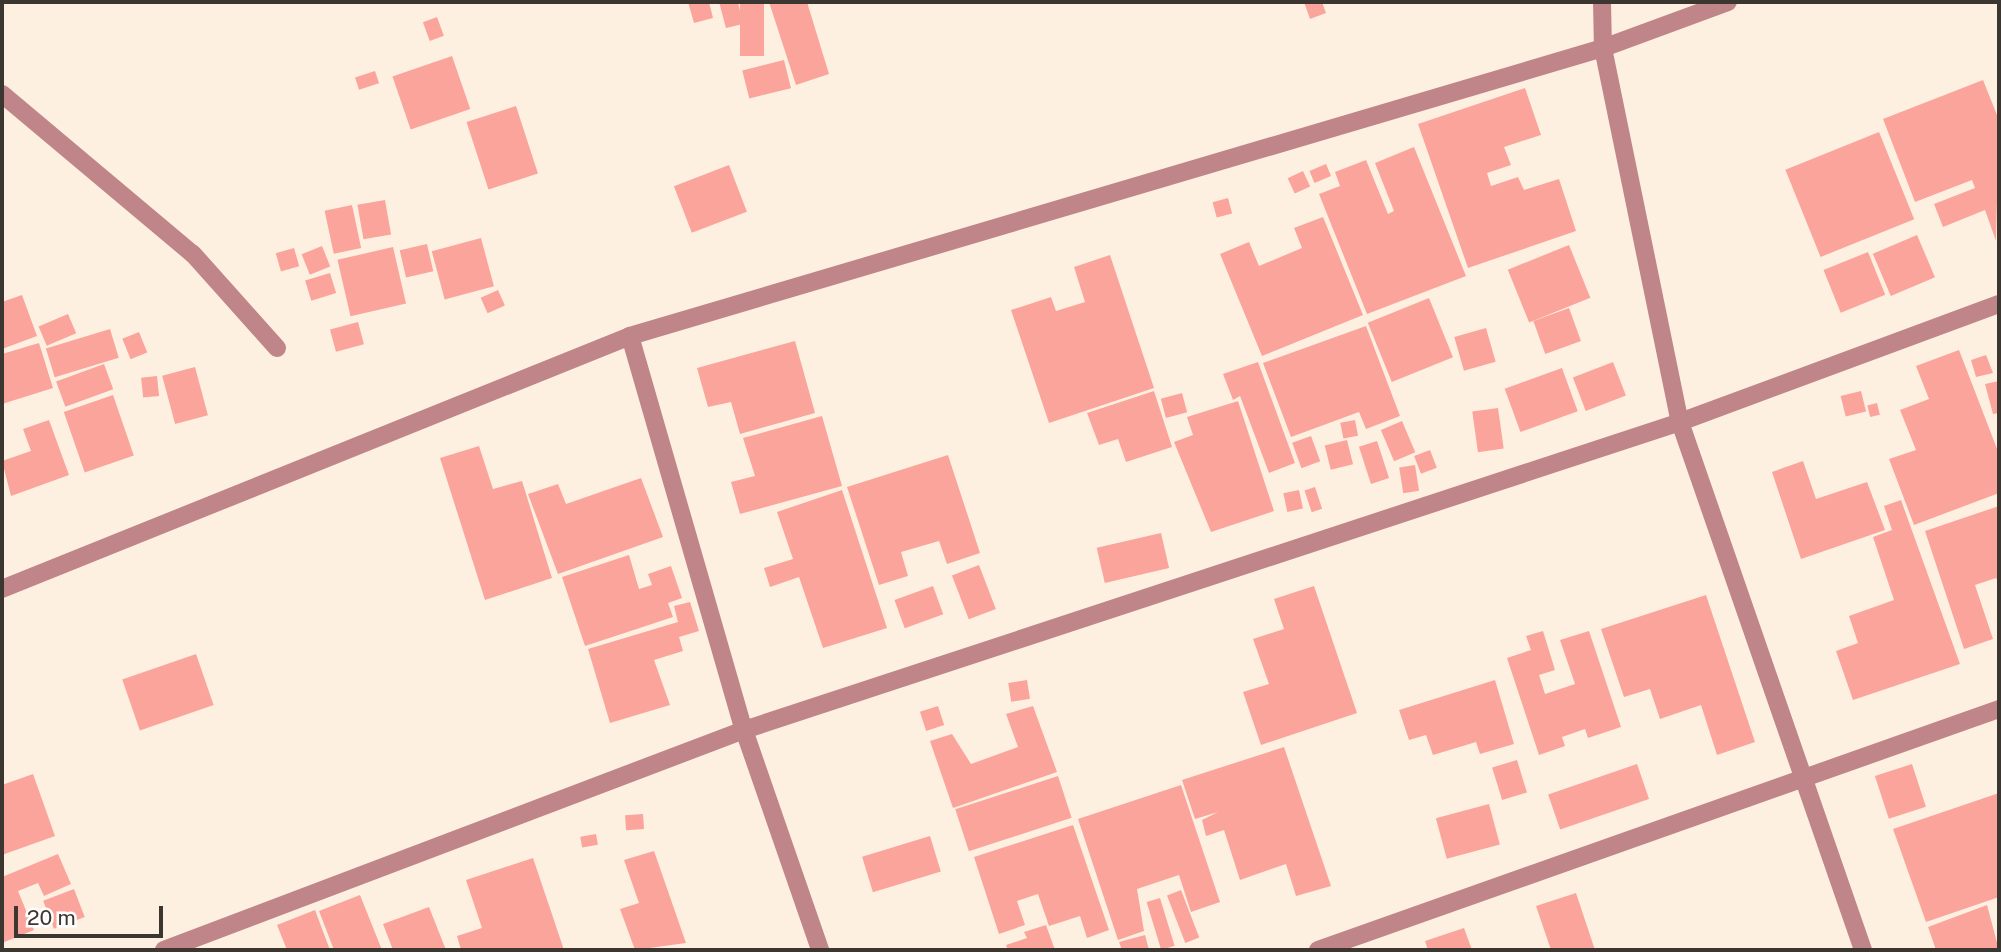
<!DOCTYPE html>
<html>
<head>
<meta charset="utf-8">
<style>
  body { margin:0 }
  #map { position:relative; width:2001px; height:952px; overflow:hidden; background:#fef0e1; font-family:"Public Sans",sans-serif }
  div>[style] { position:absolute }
  .building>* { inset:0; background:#fba49b; transform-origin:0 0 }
  .minor>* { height:18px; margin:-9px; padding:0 9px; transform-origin:9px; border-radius:9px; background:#c08589 }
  span { translate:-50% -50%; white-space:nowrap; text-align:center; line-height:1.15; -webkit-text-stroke:5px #fff; paint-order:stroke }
  .frame { position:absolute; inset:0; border:4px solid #3b3630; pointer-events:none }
  .scale { position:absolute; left:14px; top:906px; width:149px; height:32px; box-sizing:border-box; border:4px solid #3b3630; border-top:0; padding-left:9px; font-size:21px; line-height:24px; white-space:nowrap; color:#3b3630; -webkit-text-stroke:5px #fff; paint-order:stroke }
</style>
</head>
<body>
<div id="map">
  <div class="building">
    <i style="clip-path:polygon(688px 2px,709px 2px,713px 18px,694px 23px)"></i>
    <i style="clip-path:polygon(719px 2px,738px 2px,743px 24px,726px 28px)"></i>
    <i style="left:740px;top:2px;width:24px;height:54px"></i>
    <i style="clip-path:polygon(769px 2px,807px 2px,829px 74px,796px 85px)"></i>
    <i style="clip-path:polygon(1304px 2px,1322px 2px,1326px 13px,1310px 19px)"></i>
    <i style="left:437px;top:17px;width:20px;height:15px;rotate:70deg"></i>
    <i style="left:452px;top:56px;width:56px;height:63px;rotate:71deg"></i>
    <i style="left:784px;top:60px;width:29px;height:43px;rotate:76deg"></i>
    <i style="left:375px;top:71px;width:13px;height:21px;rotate:72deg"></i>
    <i style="clip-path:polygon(1983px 80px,1999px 120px,1996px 241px,1985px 210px,1943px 227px,1934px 204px,1975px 188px,1972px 180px,1915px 202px,1883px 119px)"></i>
    <i style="clip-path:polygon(1525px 88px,1541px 135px,1504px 147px,1511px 165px,1487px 173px,1491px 186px,1518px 177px,1524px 190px,1559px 179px,1576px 231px,1468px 268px,1418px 124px)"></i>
    <i style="left:516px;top:106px;width:71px;height:52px;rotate:72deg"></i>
    <i style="left:1879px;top:132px;width:94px;height:101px;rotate:68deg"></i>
    <i style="clip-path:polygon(1414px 147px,1466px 276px,1367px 314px,1319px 194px,1340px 186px,1335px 172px,1366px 160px,1388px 214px,1394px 211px,1375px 163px)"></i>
    <i style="left:1326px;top:164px;width:13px;height:18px;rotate:67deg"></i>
    <i style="left:729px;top:165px;width:50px;height:59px;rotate:69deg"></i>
    <i style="left:1303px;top:171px;width:17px;height:17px;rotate:65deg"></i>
    <i style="left:1228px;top:198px;width:16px;height:16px;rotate:75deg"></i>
    <i style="left:385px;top:200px;width:35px;height:28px;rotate:80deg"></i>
    <i style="left:352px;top:205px;width:44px;height:28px;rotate:78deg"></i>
    <i style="clip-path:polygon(1323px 217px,1363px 315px,1262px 356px,1220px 254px,1249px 242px,1259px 266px,1302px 248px,1294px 228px)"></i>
    <i style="left:1917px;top:235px;width:46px;height:48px;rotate:67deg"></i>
    <i style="left:481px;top:238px;width:50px;height:51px;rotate:75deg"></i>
    <i style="left:427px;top:244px;width:28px;height:28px;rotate:77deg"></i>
    <i style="left:1569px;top:245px;width:57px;height:66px;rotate:68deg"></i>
    <i style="left:322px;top:246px;width:22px;height:22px;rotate:68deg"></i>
    <i style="left:393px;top:247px;width:58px;height:57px;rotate:77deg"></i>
    <i style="left:294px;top:248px;width:19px;height:19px;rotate:74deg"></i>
    <i style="left:1868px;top:252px;width:46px;height:48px;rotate:68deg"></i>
    <i style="clip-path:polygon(1110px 255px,1154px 388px,1049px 423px,1011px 310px,1051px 297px,1056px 311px,1085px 302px,1074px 267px)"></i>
    <i style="left:330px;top:273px;width:21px;height:26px;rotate:73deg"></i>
    <i style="left:498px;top:290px;width:17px;height:19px;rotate:66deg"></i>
    <i style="clip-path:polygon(22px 295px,37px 336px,2px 349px,2px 302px)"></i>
    <i style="left:1429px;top:298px;width:64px;height:66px;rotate:68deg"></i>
    <i style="left:1569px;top:308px;width:35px;height:38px;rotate:70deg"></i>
    <i style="left:68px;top:314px;width:21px;height:32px;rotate:67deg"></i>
    <i style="left:358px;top:322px;width:23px;height:29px;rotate:75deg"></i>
    <i style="clip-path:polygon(1366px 326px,1400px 416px,1366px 429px,1359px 412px,1291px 437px,1263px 363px)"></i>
    <i style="left:1486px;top:328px;width:35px;height:33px;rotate:74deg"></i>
    <i style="left:110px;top:329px;width:30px;height:67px;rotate:73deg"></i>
    <i style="left:139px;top:332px;width:22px;height:18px;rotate:68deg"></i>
    <i style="clip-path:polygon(795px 341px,815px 413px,740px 434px,731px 402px,708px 407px,697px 368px)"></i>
    <i style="clip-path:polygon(39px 343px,53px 388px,2px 404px,2px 354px)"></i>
    <i style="clip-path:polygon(1959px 350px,1999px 454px,1999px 493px,1914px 525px,1889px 459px,1916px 450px,1900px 410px,1929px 399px,1916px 366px)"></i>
    <i style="clip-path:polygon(1986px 355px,1993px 373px,1976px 377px,1971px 360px)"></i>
    <i style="clip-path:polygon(1258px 362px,1295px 463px,1269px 473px,1240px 396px,1233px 400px,1223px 374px)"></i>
    <i style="left:1613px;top:362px;width:36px;height:43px;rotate:69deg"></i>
    <i style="left:104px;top:364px;width:27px;height:51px;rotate:70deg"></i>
    <i style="left:195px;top:367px;width:50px;height:34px;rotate:75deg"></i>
    <i style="left:1562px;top:368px;width:46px;height:61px;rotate:70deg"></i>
    <i style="left:157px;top:376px;width:20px;height:16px;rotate:84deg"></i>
    <i style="clip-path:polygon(1999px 381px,1999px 413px,1993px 414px,1985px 384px)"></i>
    <i style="clip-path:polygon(1154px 391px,1172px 447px,1126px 462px,1118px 439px,1099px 445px,1087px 413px)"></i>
    <i style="left:1861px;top:391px;width:21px;height:21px;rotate:76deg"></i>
    <i style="left:1182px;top:393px;width:20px;height:22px;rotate:75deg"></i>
    <i style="left:113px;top:395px;width:64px;height:52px;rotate:71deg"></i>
    <i style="clip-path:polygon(1238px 401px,1274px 511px,1211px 532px,1174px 442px,1193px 435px,1187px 417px)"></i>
    <i style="left:1877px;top:403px;width:12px;height:10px;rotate:76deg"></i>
    <i style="left:1498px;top:408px;width:41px;height:26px;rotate:82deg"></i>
    <i style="clip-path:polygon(822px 416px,842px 486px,740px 514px,731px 482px,755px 476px,743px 438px)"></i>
    <i style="clip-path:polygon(49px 420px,69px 475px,11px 496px,2px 461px,31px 451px,23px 429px)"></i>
    <i style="left:1355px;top:420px;width:16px;height:15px;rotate:79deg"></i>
    <i style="left:1402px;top:421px;width:34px;height:23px;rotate:67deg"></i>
    <i style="left:1311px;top:436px;width:27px;height:20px;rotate:70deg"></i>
    <i style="left:1347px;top:440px;width:25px;height:23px;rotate:76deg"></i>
    <i style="left:1377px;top:441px;width:39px;height:19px;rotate:72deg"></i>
    <i style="clip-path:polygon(479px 446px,493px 489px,522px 481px,552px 578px,485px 600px,440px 458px)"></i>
    <i style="left:1430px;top:450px;width:19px;height:17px;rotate:69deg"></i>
    <i style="clip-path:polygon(948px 455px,980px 553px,947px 564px,939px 541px,901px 552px,908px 576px,879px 585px,847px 487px)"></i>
    <i style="clip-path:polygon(1803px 461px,1816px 499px,1867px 482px,1885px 530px,1801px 559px,1772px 472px)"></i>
    <i style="left:1415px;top:465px;width:26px;height:16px;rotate:81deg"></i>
    <i style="clip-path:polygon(641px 478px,663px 537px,558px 574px,528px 494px,558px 484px,566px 504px)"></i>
    <i style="left:1315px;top:487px;width:23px;height:11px;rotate:72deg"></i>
    <i style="clip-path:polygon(842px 490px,887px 628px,823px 648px,799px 577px,770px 587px,764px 568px,793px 559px,777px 512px)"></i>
    <i style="left:1299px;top:490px;width:19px;height:16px;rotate:78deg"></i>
    <i style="clip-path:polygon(1901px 500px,1960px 664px,1853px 700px,1836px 651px,1858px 643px,1849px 616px,1894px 600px,1873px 537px,1892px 530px,1884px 506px)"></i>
    <i style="clip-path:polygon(1999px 506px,1999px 584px,1996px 578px,1975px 585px,1993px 639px,1964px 649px,1925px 531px)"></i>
    <i style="left:1161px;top:533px;width:36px;height:66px;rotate:77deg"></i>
    <i style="clip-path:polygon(629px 555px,639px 589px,652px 585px,648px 574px,671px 566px,682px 598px,668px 603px,673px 617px,585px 646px,562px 577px)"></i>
    <i style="left:979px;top:565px;width:47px;height:29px;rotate:69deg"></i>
    <i style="left:933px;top:586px;width:30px;height:41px;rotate:70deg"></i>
    <i style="clip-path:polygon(1314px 586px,1357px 713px,1261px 745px,1243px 692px,1269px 684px,1253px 639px,1284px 629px,1274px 599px)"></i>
    <i style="clip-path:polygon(1706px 595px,1755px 742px,1717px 755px,1701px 705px,1660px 719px,1650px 689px,1624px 697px,1601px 629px)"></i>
    <i style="clip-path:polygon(690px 602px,699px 631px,679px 637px,683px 651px,654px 660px,670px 705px,610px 723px,588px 649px,678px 622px,674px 606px)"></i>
    <i style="clip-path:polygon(1543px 631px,1555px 670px,1539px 675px,1545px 694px,1575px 684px,1560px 640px,1589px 631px,1621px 727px,1588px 738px,1585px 729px,1562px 737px,1565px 746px,1539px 755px,1507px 658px,1531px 650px,1526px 636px)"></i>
    <i style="left:196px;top:654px;width:54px;height:78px;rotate:71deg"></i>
    <i style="left:1027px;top:680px;width:19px;height:19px;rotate:81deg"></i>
    <i style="clip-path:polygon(1495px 680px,1514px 744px,1480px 754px,1476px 742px,1433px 755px,1426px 735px,1409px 740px,1399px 710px)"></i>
    <i style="left:938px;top:706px;width:20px;height:19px;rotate:72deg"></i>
    <i style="clip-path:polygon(1033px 706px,1057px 772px,953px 808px,930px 741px,952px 734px,971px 764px,1018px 747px,1006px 714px)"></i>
    <i style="clip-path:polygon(1284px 747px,1331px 886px,1296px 896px,1286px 864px,1240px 880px,1224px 830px,1206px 836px,1202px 820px,1218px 812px,1195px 819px,1182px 780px)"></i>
    <i style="left:1517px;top:760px;width:34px;height:26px;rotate:73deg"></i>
    <i style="left:1637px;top:764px;width:37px;height:94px;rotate:71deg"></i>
    <i style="left:1912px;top:764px;width:45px;height:39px;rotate:72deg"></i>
    <i style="clip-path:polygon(33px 774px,55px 836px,2px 855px,2px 785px)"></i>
    <i style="left:1058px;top:776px;width:44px;height:108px;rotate:72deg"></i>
    <i style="clip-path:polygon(1181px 785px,1220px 902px,1191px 912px,1179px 875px,1137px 889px,1144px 931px,1118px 940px,1078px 819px)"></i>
    <i style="clip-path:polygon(1999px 793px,1999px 897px,1926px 922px,1893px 829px)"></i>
    <i style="left:1489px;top:804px;width:42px;height:55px;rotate:75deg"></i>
    <i style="left:643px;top:814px;width:15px;height:18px;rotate:86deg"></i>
    <i style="clip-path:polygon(1073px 825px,1109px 930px,1087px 938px,1080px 916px,1049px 926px,1038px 894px,1017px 901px,1025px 925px,999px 934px,974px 857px)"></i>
    <i style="left:596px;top:834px;width:11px;height:16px;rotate:80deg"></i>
    <i style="left:930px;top:836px;width:37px;height:71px;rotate:73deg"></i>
    <i style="clip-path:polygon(654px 851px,686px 943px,635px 950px,620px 909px,639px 903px,624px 860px)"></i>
    <i style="clip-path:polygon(58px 854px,71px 884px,44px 896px,38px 883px,18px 891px,34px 930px,2px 943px,2px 877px)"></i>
    <i style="clip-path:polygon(533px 858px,564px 950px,461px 950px,457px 936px,482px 928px,466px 880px)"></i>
    <i style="left:74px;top:889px;width:30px;height:33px;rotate:69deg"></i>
    <i style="left:1181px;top:890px;width:51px;height:15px;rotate:69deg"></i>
    <i style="clip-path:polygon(1576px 893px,1595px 950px,1551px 950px,1536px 906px)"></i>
    <i style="clip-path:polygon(360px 895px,382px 950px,334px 950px,319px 911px)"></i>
    <i style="left:1160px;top:898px;width:50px;height:14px;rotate:73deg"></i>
    <i style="clip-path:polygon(1987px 905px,1999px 950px,1936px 950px,1928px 927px)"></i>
    <i style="clip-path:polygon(429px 907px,446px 950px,393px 950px,383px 924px)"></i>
    <i style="clip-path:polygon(315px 910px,330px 950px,287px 950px,277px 925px)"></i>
    <i style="clip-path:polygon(1046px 925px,1055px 950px,1008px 950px,1006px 945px,1027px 938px,1024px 932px)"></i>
    <i style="clip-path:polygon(1464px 928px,1472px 950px,1428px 950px,1425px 941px)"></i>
    <i style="clip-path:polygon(1145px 935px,1149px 950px,1122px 950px,1119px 942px)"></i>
  </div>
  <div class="minor">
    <i style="left:1602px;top:2px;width:46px;rotate:88.8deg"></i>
    <i style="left:1603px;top:48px;width:382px;rotate:78.4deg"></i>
    <i style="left:1680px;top:422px;width:559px;rotate:70.88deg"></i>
    <i style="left:2px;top:94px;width:249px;rotate:40deg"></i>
    <i style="left:193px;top:254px;width:126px;rotate:48.2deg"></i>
    <i style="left:630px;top:336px;width:410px;rotate:73.9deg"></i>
    <i style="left:744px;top:730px;width:233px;rotate:70.9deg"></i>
    <i style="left:2px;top:589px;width:677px;rotate:-21.94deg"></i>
    <i style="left:630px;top:336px;width:1015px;rotate:-16.49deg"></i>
    <i style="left:1603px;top:48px;width:133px;rotate:-20.2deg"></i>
    <i style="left:164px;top:950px;width:620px;rotate:-20.77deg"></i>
    <i style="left:744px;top:730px;width:985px;rotate:-18.21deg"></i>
    <i style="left:1680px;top:422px;width:340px;rotate:-20.3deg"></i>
    <i style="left:1318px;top:950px;width:722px;rotate:-19.49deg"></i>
  </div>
  <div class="frame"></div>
  <div class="scale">20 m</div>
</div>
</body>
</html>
